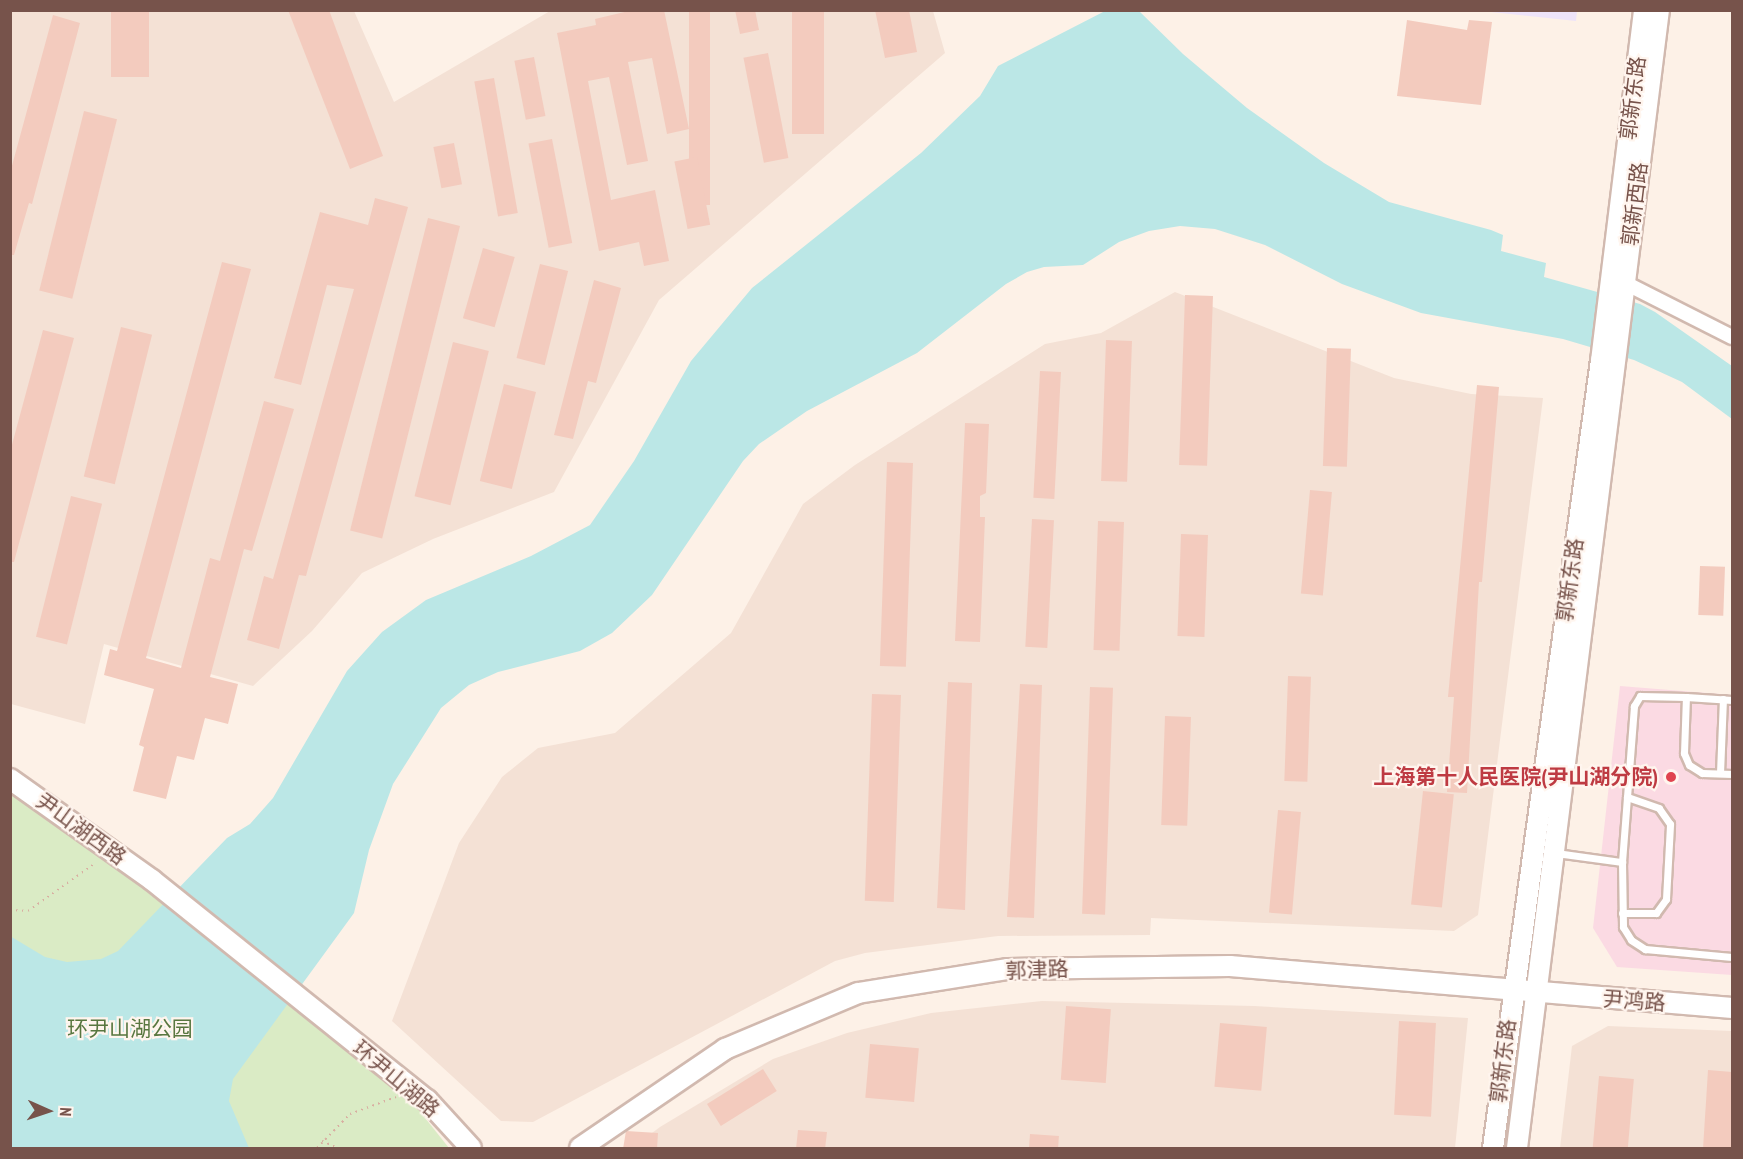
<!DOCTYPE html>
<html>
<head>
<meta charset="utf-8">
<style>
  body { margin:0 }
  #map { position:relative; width:1743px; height:1159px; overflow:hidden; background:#fdf1e7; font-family:"PT Sans Narrow","Noto Sans SC",sans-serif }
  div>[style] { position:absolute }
  .residential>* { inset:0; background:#f4e1d5 }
  .education>* { inset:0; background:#eee3f9 }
  .medical>* { inset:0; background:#fbdae3 }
  .green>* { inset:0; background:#daebc5 }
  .water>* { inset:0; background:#bbe7e6 }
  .building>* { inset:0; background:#f3cbbe; transform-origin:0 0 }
  .path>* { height:2px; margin-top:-1px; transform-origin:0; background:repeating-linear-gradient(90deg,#d8aea1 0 1.5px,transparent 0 6px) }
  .roads { filter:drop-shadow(2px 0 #d1b9af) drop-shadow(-2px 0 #d1b9af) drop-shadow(0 2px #d1b9af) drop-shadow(0 -2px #d1b9af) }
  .lane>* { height:7px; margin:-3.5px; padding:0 3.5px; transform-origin:3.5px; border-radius:3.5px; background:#fff }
  .street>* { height:14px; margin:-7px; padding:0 7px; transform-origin:7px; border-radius:7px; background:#fff }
  .secondary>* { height:20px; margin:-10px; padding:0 10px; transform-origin:10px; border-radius:10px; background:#fff }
  .dots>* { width:16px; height:16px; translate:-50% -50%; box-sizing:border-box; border:3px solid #fff5ee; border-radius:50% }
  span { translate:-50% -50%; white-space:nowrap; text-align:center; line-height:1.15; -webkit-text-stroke:4.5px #fff5ee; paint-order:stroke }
  .street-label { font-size:21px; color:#77534b }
  .health-label { font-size:21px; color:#be3a42; font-weight:700 }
  .right { translate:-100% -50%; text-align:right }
  .park-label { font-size:21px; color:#587740 }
  .frame { position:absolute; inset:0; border:12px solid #77534b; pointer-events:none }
  .north { position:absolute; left:18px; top:1081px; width:60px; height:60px; -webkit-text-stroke:4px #fff5ee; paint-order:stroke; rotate:93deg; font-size:16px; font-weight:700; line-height:24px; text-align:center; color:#77534b }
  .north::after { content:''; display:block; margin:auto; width:21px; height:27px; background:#77534b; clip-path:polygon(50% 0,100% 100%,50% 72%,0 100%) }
</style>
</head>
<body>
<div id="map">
  <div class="residential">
    <i style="clip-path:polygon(10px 11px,354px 11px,394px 102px,550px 11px,933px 11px,945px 53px,659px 300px,554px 492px,433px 539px,362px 573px,312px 631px,253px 686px,104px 644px,85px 724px,11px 704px)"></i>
    <i style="clip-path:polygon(1175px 292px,1394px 378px,1471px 394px,1543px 398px,1478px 915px,1454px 931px,1151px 918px,1150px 935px,998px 936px,865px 953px,835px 961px,533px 1122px,501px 1121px,392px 1021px,459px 843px,502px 777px,538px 748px,615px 733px,731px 633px,803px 504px,855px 465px,1045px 344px,1101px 333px)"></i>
    <i style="clip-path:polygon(1042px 1001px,1254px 1006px,1468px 1018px,1455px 1148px,632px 1148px,660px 1127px,773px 1059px,847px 1033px,931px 1013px)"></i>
    <i style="clip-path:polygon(1608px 1026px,1732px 1031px,1732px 1148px,1560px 1148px,1572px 1046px)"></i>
  </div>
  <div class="education">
    <i style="clip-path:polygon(1482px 11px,1577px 11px,1576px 21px)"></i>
  </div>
  <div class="medical">
    <i style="clip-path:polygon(1620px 686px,1732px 695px,1732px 975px,1617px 967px,1593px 928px)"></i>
  </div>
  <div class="green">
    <i style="clip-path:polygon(10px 792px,113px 865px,406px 1094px,449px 1148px,11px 1148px)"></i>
  </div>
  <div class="water">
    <i style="clip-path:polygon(1105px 11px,1139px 11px,1183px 54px,1247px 108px,1324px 163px,1389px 202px,1491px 230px,1503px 235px,1501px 251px,1546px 263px,1544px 277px,1640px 304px,1655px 312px,1732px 366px,1732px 419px,1682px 382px,1634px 360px,1563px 339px,1421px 313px,1342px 284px,1265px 245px,1215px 229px,1180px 226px,1149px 231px,1119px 242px,1083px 265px,1044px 267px,1027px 272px,1006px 284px,917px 353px,807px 411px,759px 444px,743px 461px,652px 595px,612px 633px,580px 651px,498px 672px,469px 685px,441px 708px,393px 784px,369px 850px,354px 913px,233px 1079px,229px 1101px,249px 1148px,11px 1148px,10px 936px,45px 957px,67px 962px,101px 959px,118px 951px,227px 838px,250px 824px,273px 798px,347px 671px,382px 632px,426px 600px,531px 556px,590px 525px,634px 461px,691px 361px,752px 288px,921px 153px,980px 96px,998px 66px)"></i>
  </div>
  <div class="building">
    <i style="left:111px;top:10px;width:38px;height:67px"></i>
    <i style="clip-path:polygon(288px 10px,329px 10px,383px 156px,350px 169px)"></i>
    <i style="clip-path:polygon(633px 10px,664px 10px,689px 129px,667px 134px,652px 58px,628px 62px,648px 161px,627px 165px,609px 77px,588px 81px,611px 200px,655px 190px,669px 261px,644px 266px,639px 242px,599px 251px,557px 33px,596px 25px,595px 19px)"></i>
    <i style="left:689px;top:10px;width:21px;height:195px"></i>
    <i style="clip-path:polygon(735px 10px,755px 10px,759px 30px,740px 34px)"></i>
    <i style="left:792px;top:10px;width:32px;height:124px"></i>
    <i style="clip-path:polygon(875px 10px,909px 10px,917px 52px,885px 58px)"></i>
    <i style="clip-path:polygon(53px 15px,80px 23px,32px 204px,29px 203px,14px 255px,10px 255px,10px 173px)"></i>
    <i style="clip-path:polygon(1407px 20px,1467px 30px,1469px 20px,1492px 22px,1481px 105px,1397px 96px)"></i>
    <i style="left:768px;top:53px;width:107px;height:25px;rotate:79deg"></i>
    <i style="left:534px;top:57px;width:60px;height:20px;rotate:79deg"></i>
    <i style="left:494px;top:78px;width:137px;height:20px;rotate:80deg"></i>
    <i style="left:84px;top:111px;width:34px;height:185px;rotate:14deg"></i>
    <i style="left:552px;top:139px;width:106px;height:24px;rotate:79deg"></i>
    <i style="left:454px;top:143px;width:42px;height:21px;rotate:79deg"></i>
    <i style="left:697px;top:157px;width:69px;height:23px;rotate:79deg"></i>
    <i style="clip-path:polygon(375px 198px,408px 207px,306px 576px,299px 575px,279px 649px,247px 640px,264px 576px,273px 579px,354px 289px,327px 285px,301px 385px,274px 378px,320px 212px,368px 225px)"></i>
    <i style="left:428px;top:218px;width:33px;height:322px;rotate:14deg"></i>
    <i style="left:483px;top:248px;width:33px;height:73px;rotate:16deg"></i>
    <i style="clip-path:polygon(222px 262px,251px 269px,146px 658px,181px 668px,210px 558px,220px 561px,264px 401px,294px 409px,252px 551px,244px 549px,210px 677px,238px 684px,228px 724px,205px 718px,194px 760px,177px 756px,166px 799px,133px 791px,144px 747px,139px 745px,154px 689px,104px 675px,110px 649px,117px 651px)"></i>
    <i style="left:540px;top:264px;width:29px;height:97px;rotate:14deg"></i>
    <i style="clip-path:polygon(594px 280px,621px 288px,596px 383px,588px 381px,573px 439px,554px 435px)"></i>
    <i style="left:1185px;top:295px;width:28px;height:170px;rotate:2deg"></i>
    <i style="left:121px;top:327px;width:32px;height:154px;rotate:14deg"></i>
    <i style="clip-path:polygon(43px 330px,74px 338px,14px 562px,10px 562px,10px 452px)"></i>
    <i style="left:1106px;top:340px;width:26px;height:141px;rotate:2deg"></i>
    <i style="left:453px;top:342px;width:37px;height:159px;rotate:14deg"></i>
    <i style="left:1327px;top:348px;width:24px;height:118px;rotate:2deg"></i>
    <i style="left:1040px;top:371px;width:21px;height:127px;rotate:3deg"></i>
    <i style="left:504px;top:384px;width:33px;height:100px;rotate:14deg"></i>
    <i style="clip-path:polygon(1477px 385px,1499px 387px,1482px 582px,1479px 582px,1467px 793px,1447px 792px,1454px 697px,1448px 697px)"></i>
    <i style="clip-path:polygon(965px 423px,989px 424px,986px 493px,980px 496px,980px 517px,985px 517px,980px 642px,955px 641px)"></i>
    <i style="left:887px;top:462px;width:26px;height:204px;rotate:2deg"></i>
    <i style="left:1310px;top:490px;width:22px;height:104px;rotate:5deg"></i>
    <i style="left:71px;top:496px;width:32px;height:145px;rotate:14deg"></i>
    <i style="left:1032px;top:519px;width:22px;height:128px;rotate:3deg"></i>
    <i style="left:1098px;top:521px;width:26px;height:129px;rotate:2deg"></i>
    <i style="left:1181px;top:534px;width:27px;height:102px;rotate:2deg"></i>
    <i style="left:1700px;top:566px;width:25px;height:49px;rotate:2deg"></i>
    <i style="left:1288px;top:676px;width:23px;height:105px;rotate:2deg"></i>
    <i style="clip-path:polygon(948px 682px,972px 683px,965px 910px,937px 908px)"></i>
    <i style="clip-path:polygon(1020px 684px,1042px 685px,1034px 918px,1007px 917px)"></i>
    <i style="left:1090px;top:687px;width:23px;height:227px;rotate:2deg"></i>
    <i style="left:872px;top:694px;width:29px;height:207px;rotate:2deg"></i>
    <i style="left:1165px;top:716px;width:26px;height:109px;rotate:2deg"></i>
    <i style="left:1423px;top:791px;width:31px;height:114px;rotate:6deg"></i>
    <i style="left:1278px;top:810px;width:23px;height:103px;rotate:5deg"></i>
    <i style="left:1066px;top:1006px;width:45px;height:74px;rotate:4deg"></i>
    <i style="left:1399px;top:1021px;width:37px;height:94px;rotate:3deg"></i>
    <i style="left:1220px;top:1023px;width:47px;height:64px;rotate:5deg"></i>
    <i style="left:870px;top:1044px;width:49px;height:54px;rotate:5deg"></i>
    <i style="left:763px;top:1069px;width:26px;height:66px;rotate:58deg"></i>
    <i style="clip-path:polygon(1708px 1070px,1732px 1072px,1732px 1149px,1703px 1149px)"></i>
    <i style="left:1599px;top:1076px;width:35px;height:73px;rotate:5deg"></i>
    <i style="clip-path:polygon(798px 1130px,827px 1132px,825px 1149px,796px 1149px)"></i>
    <i style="clip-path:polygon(626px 1131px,658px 1133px,657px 1149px,623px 1149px)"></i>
    <i style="left:1030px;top:1134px;width:29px;height:15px;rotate:4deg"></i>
  </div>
  <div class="path">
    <i style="left:10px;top:910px;width:18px;rotate:3deg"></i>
    <i style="left:28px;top:911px;width:81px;rotate:-35.5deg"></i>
    <i style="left:322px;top:1141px;width:17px;rotate:24deg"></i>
    <i style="left:317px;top:1148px;width:47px;rotate:-45.9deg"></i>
    <i style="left:350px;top:1114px;width:49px;rotate:-20.3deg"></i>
  </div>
  <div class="roads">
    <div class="lane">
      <i style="left:1686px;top:697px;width:46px;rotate:3.7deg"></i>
      <i style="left:1720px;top:773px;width:74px;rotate:-87.7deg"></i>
      <i style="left:1732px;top:774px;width:30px;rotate:-178deg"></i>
      <i style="left:1702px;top:773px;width:15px;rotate:-148deg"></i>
      <i style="left:1689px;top:765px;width:13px;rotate:-113deg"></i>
      <i style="left:1684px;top:753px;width:56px;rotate:-88deg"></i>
      <i style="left:1686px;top:697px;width:46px;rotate:-178.8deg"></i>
      <i style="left:1640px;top:696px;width:12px;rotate:121deg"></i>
      <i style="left:1634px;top:706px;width:156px;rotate:94.4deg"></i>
      <i style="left:1622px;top:862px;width:65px;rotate:89.1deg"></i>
      <i style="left:1623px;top:927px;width:15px;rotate:58deg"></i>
      <i style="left:1631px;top:940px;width:17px;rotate:33deg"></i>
      <i style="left:1645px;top:949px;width:87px;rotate:5.3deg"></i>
      <i style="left:1556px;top:853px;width:67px;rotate:7.8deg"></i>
      <i style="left:1622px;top:913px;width:34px"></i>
      <i style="left:1656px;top:913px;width:17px;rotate:-54deg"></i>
      <i style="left:1666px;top:899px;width:75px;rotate:-86.9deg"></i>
      <i style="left:1670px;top:824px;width:19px;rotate:-125deg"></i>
      <i style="left:1659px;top:808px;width:34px;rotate:-161deg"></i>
    </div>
    <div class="street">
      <i style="left:1625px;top:283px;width:120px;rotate:26.8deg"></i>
    </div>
    <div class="secondary">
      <i style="left:10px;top:779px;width:174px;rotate:35.4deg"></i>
      <i style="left:152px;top:880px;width:352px;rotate:38.7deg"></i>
      <i style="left:427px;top:1100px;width:65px;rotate:47.5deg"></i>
      <i style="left:580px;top:1148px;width:176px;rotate:-34.3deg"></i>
      <i style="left:725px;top:1049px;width:144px;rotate:-22.8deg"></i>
      <i style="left:858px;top:993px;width:152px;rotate:-9.1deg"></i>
      <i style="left:1008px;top:969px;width:222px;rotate:-0.8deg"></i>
      <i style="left:1230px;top:966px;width:504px;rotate:4.78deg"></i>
      <i style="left:1493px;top:1148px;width:794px;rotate:-82.19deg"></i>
      <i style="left:1601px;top:361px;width:354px;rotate:-83deg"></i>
      <i style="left:1517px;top:1148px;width:1147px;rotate:-82.89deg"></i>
    </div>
  </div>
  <div class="dots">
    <i style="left:1671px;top:777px;background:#e0444e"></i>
  </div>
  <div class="street-label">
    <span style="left:1633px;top:98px;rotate:-83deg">郭新东路</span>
    <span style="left:1635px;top:204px;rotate:-83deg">郭新西路</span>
    <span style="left:1570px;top:580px;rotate:-82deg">郭新东路</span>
    <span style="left:81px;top:829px;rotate:36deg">尹山湖西路</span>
    <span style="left:1037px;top:970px;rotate:-2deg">郭津路</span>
    <span style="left:1634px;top:1001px;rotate:4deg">尹鸿路</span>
    <span style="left:1503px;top:1061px;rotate:-83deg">郭新东路</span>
    <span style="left:396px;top:1079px;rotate:40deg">环尹山湖路</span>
  </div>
  <div class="health-label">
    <span class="right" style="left:1658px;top:777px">上海第十人民医院(尹山湖分院)</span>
  </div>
  <div class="park-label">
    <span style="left:130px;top:1029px">环尹山湖公园</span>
  </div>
  <div class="frame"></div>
  <div class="north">N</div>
</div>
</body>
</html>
